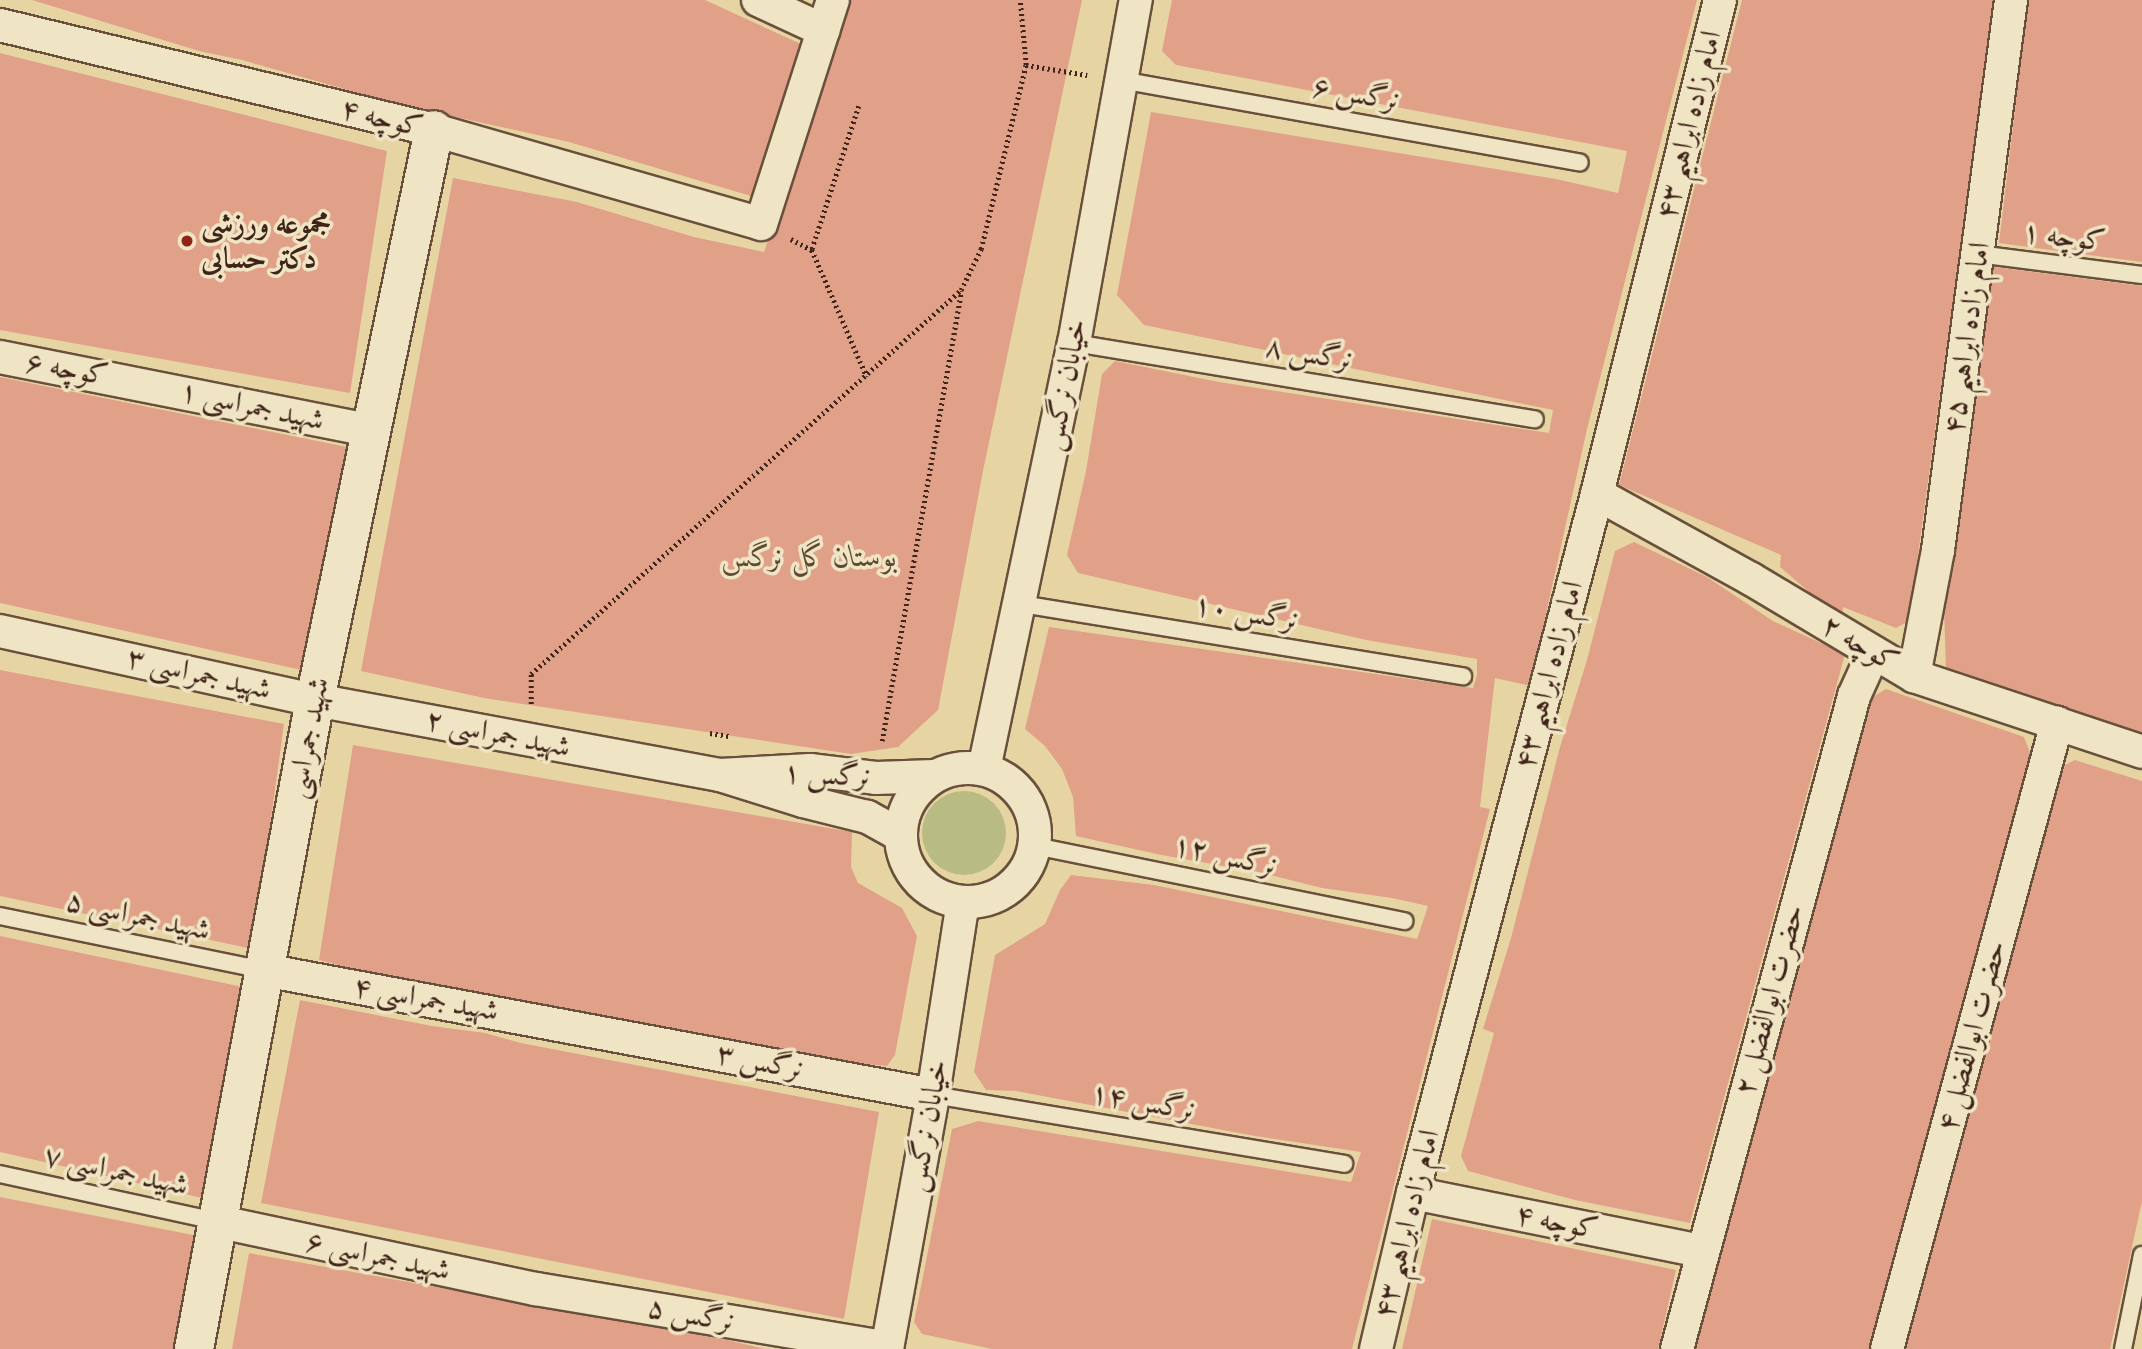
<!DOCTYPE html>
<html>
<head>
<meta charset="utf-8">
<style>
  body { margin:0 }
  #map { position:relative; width:2142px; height:1349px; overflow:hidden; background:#e6d5a3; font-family:"IM FELL Double Pica",Amiri,serif }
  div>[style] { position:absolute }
  .green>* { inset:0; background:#b9bc82 }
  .round { border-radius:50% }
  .building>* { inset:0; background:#e1a189 }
  .path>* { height:4.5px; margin-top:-2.25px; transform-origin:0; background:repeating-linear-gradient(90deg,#3f2419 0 2px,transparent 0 5.5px) }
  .roads { filter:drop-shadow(2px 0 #69503c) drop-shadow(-2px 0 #69503c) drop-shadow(0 2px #69503c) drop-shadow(0 -2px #69503c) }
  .service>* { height:16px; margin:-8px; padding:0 8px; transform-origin:8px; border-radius:8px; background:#efe4c3 }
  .minor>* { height:32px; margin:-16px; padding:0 16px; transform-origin:16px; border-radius:16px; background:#efe4c3 }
  .minor>.ring { margin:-16px; padding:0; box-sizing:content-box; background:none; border:32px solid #efe4c3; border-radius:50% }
  .tertiary>* { height:38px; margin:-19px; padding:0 19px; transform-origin:19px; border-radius:19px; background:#efe4c3 }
  .dots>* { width:19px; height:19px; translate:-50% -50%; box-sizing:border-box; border:4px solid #efe4c3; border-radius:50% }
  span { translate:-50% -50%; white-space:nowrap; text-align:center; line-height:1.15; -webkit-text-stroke:7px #efe4c3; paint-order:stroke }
  .street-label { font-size:30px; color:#3f2419 }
  .poi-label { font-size:30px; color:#3f2419; font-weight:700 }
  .left { translate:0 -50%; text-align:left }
  .park-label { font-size:30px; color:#5e4a33; font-style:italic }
</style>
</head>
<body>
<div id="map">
  <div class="green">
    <i class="round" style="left:922px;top:791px;width:84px;height:84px"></i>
  </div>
  <div class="building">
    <i style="clip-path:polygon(32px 0,705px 0,801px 44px,751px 196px,569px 142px,401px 105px,242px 60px,199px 51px)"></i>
    <i style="clip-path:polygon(850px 0,1082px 0,983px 471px,938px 710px,898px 747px,851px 754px,484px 698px,361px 671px,453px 178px,577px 202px,694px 237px,764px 252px)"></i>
    <i style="clip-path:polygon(1172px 0,1697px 0,1587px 429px,1530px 686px,1495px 678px,1480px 807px,1490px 809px,1352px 1349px,992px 1349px,922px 1334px,914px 1322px,952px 1129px,978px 1121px,1351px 1182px,1361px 1152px,1255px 1136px,1016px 1091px,986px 1090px,974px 1072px,995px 955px,1045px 924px,1060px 890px,1071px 875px,1154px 885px,1417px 939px,1428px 906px,1392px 898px,1322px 888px,1258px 872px,1161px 855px,1076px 836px,1073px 797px,1062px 769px,1045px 746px,1025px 729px,1049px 627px,1473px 688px,1477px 675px,1477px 659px,1366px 640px,1078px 573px,1067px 555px,1086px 471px,1102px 374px,1115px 361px,1219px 382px,1549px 433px,1553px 410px,1144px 325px,1117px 295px,1151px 112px,1556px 179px,1618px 193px,1627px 151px,1176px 65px,1162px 51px)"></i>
    <i style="clip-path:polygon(1742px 0,1994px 0,1909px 621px,1896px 628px,1843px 607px,1842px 620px,1780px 567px,1781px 555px,1619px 485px)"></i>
    <i style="clip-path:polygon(2028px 0,2142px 0,2142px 262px,1999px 243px)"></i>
    <i style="clip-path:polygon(0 53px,387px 151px,350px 393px,0 330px)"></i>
    <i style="clip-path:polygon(1987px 266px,2142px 286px,2142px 737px,1946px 671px,1944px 609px)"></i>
    <i style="clip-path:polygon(0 377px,347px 447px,306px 671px,0 603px)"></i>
    <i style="clip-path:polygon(1634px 542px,1707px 577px,1773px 621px,1845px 654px,1690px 1223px,1575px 1200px,1468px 1171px,1461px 1156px,1494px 1033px,1483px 1029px,1511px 938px,1560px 747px,1587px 660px,1615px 551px)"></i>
    <i style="clip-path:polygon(0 670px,284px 724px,253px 949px,0 896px)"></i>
    <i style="clip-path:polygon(1886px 689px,2024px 737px,2032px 758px,1872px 1349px,1694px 1349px,1864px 702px)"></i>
    <i style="clip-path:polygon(353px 745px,852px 832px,851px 867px,858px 883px,902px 908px,917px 936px,895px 1055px,887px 1066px,819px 1060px,608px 1018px,429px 989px,319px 960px)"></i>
    <i style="clip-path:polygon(2075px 760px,2142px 781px,2142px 1201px,2110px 1349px,1907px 1349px,1903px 1347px,2059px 783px,2065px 765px)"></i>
    <i style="clip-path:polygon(0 936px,243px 987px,211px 1200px,0 1152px)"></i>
    <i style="clip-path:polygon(300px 1000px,432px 1026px,485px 1033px,521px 1043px,879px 1112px,844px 1319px,261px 1203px)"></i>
    <i style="clip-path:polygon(0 1197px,198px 1236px,177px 1349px,0 1349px)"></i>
    <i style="clip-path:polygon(1432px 1219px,1676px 1270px,1658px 1349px,1402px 1349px)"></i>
    <i style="clip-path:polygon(249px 1253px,727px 1340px,765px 1349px,232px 1349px)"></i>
  </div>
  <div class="path">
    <i style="left:1026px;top:65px;width:62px;rotate:9.3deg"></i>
    <i style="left:859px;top:106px;width:151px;rotate:108.1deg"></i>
    <i style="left:812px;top:250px;width:138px;rotate:66.6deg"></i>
    <i style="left:791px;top:239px;width:24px;rotate:28deg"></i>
    <i style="left:531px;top:704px;width:30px;rotate:-90deg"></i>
    <i style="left:531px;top:674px;width:577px;rotate:-41.77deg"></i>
    <i style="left:961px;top:290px;width:46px;rotate:-64deg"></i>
    <i style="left:981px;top:249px;width:189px;rotate:-76.3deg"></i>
    <i style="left:1026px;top:65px;width:65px;rotate:-95.3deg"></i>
    <i style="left:710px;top:733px;width:19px;rotate:9deg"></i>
    <i style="left:882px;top:741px;width:457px;rotate:-80deg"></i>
  </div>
  <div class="roads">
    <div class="service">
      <i style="left:1121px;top:80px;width:466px;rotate:10.2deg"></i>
      <i style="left:1978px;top:254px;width:165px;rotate:7.3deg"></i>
      <i style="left:1074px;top:343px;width:467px;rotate:9.4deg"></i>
      <i style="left:1021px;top:604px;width:448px;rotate:9.3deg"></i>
      <i style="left:1035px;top:846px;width:377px;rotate:11.5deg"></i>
      <i style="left:0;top:916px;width:269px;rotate:11.6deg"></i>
      <i style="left:933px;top:1095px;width:417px;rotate:9.5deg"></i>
      <i style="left:0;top:1174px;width:225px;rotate:12.3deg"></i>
      <i style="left:2123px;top:1349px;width:96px;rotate:-78.6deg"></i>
    </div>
    <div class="minor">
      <i style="left:758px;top:0;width:72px;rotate:24.8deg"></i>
      <i style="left:0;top:25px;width:447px;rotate:13.6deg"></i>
      <i style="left:434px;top:130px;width:340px;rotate:16deg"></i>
      <i style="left:761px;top:224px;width:235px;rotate:-72.2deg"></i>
      <i style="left:0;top:357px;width:377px;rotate:11.2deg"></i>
      <i style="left:1597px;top:494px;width:176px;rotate:28.9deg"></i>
      <i style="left:1751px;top:579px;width:190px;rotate:30.8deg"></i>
      <i style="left:1914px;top:676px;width:240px;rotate:18.4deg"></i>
      <i style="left:0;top:631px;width:322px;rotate:12.4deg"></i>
      <i style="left:315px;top:700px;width:412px;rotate:10.5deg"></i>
      <i style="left:1914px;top:676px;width:128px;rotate:-79.2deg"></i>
      <i style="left:1938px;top:550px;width:555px;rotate:-82.44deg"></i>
      <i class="ring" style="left:901px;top:768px;width:102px;height:102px"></i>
      <i style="left:984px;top:769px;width:435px;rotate:-78.1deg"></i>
      <i style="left:1074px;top:343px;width:349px;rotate:-79.8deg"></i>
      <i style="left:900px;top:835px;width:38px;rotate:-151deg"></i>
      <i style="left:867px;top:817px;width:66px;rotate:-166deg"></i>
      <i style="left:803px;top:801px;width:87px;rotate:-162.6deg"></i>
      <i style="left:720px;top:775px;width:90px;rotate:-3.2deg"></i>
      <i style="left:810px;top:770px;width:66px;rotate:6.9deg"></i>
      <i style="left:876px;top:778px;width:58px;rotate:-2deg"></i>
      <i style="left:264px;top:970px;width:681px;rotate:10.58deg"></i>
      <i style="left:1413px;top:1193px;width:294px;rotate:11.4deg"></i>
      <i style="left:220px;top:1222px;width:323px;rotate:12deg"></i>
      <i style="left:536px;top:1289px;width:356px;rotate:9.5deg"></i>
      <i style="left:887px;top:1349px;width:258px;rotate:-79.7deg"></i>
      <i style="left:933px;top:1095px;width:195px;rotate:-81.2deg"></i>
      <i style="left:1376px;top:1349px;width:160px;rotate:-76.7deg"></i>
      <i style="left:1413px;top:1193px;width:723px;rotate:-75.25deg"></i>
      <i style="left:1597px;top:494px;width:509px;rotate:-76.02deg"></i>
      <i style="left:1677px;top:1349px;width:677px;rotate:-74.83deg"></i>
      <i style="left:1854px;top:696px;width:46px;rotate:-65.7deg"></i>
      <i style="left:1887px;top:1349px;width:649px;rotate:-74.81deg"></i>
    </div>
    <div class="tertiary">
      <i style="left:194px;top:1349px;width:660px;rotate:-79.44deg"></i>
      <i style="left:315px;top:700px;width:582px;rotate:-78.21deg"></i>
    </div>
  </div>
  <div class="dots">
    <i style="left:187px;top:241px;background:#8f2418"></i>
  </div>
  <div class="street-label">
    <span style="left:1356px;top:94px;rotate:10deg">نرگس ۶</span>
    <span style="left:382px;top:118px;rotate:14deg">کوچه ۴</span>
    <span style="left:1689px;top:125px;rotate:-76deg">امام زاده ابراهیم ۴۳</span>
    <span style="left:2064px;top:237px;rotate:7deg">کوچه ۱</span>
    <span style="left:1967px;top:338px;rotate:-82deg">امام زاده ابراهیم ۴۵</span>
    <span style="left:1309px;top:354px;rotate:9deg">نرگس ۸</span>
    <span style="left:67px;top:369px;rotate:10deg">کوچه ۶</span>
    <span style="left:1065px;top:385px;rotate:-79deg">خیابان نرگس</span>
    <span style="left:252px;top:406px;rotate:12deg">شهید جمراسی ۱</span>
    <span style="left:1246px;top:613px;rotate:9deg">نرگس ۱۰</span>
    <span style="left:1860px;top:644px;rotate:30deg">کوچه ۲</span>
    <span style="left:199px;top:674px;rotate:13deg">شهید جمراسی ۳</span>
    <span style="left:1549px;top:675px;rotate:-75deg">امام زاده ابراهیم ۴۳</span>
    <span style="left:498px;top:734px;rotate:11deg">شهید جمراسی ۲</span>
    <span style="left:308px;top:738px;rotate:-79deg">شهید جمراسی</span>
    <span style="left:827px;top:775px;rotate:3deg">نرگس ۱</span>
    <span style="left:1225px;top:856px;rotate:12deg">نرگس ۱۲</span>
    <span style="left:138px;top:916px;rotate:12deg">شهید جمراسی ۵</span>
    <span style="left:426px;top:999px;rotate:10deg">شهید جمراسی ۴</span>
    <span style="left:1770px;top:1000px;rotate:-75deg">حضرت ابوالفضل ۲</span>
    <span style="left:1972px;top:1036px;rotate:-75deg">حضرت ابوالفضل ۴</span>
    <span style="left:760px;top:1062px;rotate:11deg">نرگس ۳</span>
    <span style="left:1143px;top:1102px;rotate:10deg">نرگس ۱۴</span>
    <span style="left:927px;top:1126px;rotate:-80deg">خیابان نرگس</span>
    <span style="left:116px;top:1171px;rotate:12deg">شهید جمراسی ۷</span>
    <span style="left:1557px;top:1222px;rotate:11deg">کوچه ۴</span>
    <span style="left:1407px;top:1224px;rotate:-76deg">امام زاده ابراهیم ۴۳</span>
    <span style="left:378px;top:1256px;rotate:12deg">شهید جمراسی ۶</span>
    <span style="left:691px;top:1315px;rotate:10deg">نرگس ۵</span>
  </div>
  <div class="poi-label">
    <span class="left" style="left:201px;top:241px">مجموعه ورزشی<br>دکتر حسابی</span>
  </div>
  <div class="park-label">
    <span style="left:809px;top:557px">بوستان گل نرگس</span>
  </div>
</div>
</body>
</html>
